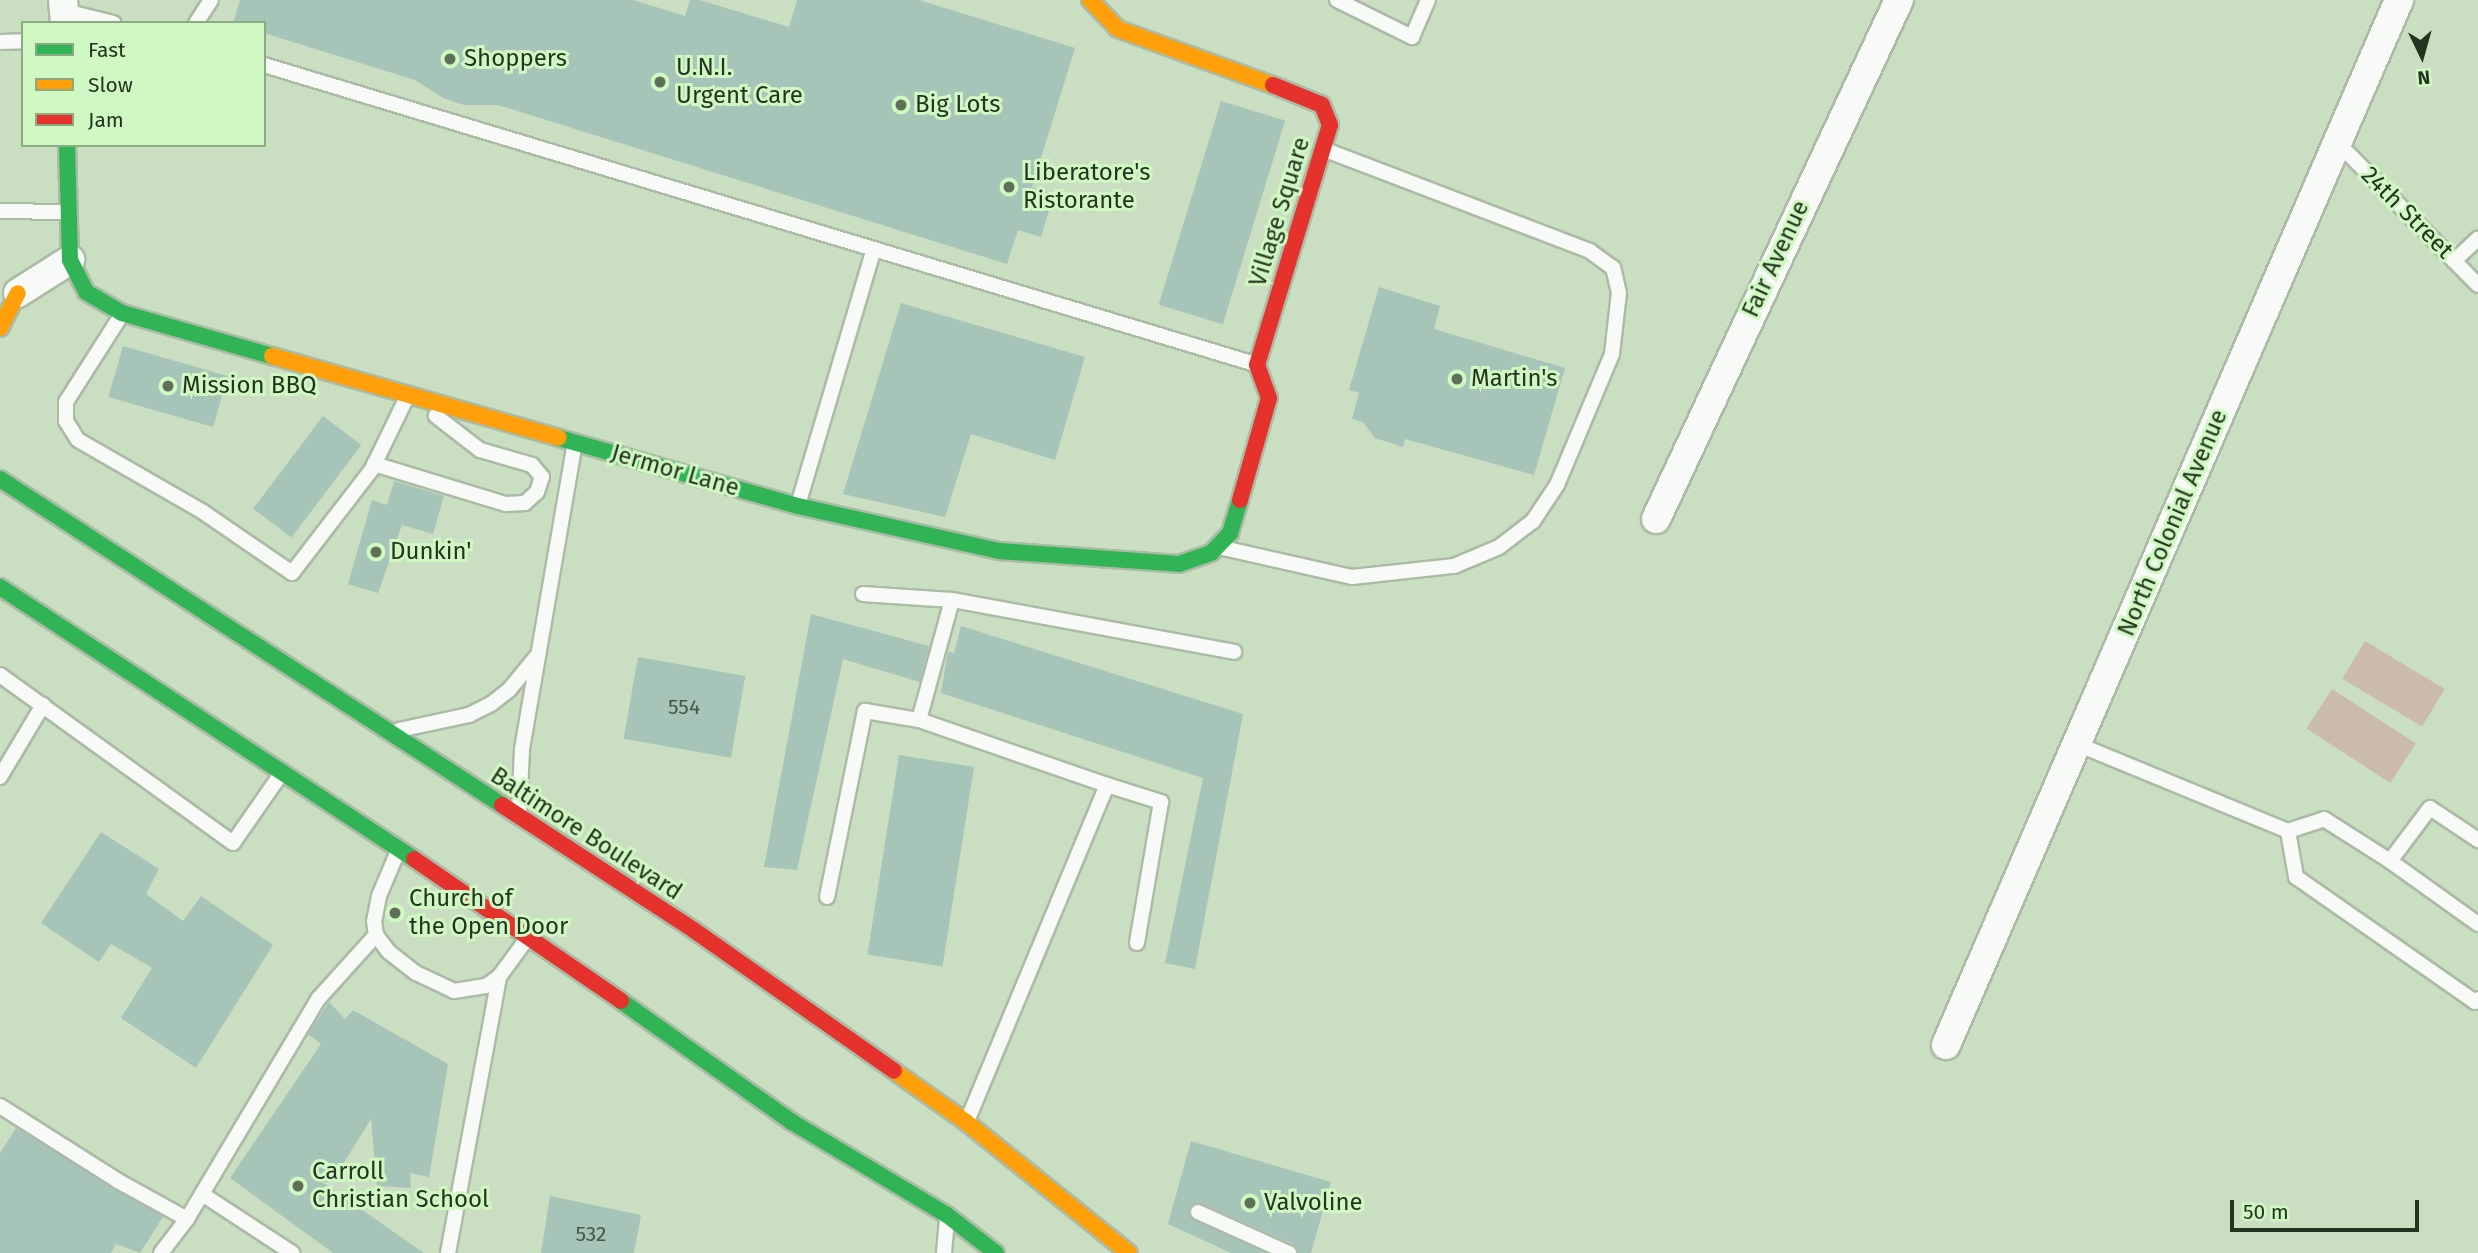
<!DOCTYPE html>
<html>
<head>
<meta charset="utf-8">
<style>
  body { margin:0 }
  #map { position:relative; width:2478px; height:1253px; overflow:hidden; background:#cadec2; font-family:"Fira Sans",sans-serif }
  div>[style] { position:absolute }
  .green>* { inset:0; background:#cbbaae; transform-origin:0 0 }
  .building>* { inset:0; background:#a7c4b8; transform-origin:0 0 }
  .roads { filter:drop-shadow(2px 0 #abbba5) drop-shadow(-2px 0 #abbba5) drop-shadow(0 2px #abbba5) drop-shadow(0 -2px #abbba5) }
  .lane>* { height:14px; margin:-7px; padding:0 7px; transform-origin:7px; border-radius:7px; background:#f7faf6 }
  .street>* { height:28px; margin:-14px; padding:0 14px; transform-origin:14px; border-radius:14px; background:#f7faf6 }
  .fast>* { height:16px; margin:-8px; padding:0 8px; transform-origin:8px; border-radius:8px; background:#30b455 }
  .slow>* { height:16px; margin:-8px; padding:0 8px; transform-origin:8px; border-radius:8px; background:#ff9f0a }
  .jam>* { height:16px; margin:-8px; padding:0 8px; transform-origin:8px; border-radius:8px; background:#e5322d }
  .dots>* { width:19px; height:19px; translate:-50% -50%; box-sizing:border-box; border:4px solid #d0f8c2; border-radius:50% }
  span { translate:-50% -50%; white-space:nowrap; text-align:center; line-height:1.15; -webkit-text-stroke:6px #d0f8c2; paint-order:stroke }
  .number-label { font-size:21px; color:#465846 }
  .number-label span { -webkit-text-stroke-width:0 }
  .poi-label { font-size:24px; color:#253420 }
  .left { translate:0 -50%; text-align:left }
  .street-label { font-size:24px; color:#253420 }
  .legend { position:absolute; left:21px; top:21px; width:245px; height:126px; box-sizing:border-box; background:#d0f8c2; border:2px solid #8caa81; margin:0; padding:9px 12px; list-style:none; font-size:21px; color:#253420 }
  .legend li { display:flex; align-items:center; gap:14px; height:35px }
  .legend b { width:35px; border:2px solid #8caa81 }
  .north { position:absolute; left:2387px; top:21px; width:70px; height:70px; -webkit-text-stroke:5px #d0f8c2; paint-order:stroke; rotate:175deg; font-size:19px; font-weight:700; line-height:28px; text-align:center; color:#253420 }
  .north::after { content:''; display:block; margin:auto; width:24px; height:32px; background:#253420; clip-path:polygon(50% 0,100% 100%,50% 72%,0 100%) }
  .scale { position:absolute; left:2230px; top:1200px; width:189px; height:32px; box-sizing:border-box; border:4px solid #253420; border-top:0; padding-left:9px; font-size:21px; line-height:24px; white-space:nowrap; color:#253420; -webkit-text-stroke:5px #d0f8c2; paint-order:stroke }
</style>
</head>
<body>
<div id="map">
  <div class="green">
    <i style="left:2365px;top:641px;width:93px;height:44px;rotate:31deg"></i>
    <i style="left:2332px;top:689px;width:100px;height:47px;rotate:33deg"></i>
  </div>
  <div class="building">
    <i style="clip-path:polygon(240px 0,633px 0,685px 16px,690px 0,700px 0,789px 27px,797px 0,919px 0,1075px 48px,1032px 187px,1054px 194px,1041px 237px,1018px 230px,1007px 264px,498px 105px,464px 105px,443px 98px,415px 80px,264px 33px,264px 23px,233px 23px)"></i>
    <i style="left:1221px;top:101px;width:67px;height:213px;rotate:17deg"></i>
    <i style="clip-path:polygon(1379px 287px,1440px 306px,1434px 329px,1565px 368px,1534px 475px,1405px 439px,1403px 447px,1375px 438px,1363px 422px,1352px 419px,1359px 393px,1349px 390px)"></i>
    <i style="clip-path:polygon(901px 303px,1085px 357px,1055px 460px,971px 434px,945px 517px,843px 494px)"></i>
    <i style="left:123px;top:346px;width:109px;height:53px;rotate:16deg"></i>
    <i style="left:323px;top:416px;width:48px;height:116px;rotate:37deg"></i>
    <i style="clip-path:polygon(394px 481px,444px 496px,433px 534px,402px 525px,378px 593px,348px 584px,372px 500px,387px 505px)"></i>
    <i style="clip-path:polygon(811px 614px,929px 646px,920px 682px,843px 659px,797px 870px,764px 867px)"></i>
    <i style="clip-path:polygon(961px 626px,1243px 714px,1195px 969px,1165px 963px,1203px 778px,941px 693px,948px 652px,954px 653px)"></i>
    <i style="left:638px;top:657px;width:109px;height:83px;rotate:10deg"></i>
    <i style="left:899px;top:755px;width:76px;height:202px;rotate:9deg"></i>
    <i style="clip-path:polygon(101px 832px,159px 869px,146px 894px,183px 921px,201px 896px,273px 945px,196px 1068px,121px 1018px,152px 968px,111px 944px,99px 962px,41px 923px)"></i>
    <i style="clip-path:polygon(329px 1002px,345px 1019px,353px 1010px,448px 1064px,429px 1177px,410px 1173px,411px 1188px,377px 1186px,371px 1119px,332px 1182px,322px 1182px,424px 1253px,333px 1253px,230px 1178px,321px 1044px,308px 1034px)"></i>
    <i style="clip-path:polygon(16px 1128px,163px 1217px,140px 1253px,116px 1244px,111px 1253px,0 1253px,0 1153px)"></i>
    <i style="clip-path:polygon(1191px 1141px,1331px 1182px,1311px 1253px,1299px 1253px,1293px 1244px,1201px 1203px,1190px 1207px,1193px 1220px,1266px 1253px,1231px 1253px,1168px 1224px)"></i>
    <i style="clip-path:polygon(550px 1196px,641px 1215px,634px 1253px,541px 1253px)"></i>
  </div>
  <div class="roads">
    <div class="lane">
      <i style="left:1337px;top:0;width:84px;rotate:26.3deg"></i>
      <i style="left:1412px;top:37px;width:40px;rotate:-66.6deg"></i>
      <i style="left:65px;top:11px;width:50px;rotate:13.8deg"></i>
      <i style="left:196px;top:23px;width:27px;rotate:-57deg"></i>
      <i style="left:0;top:42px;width:23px;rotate:-2deg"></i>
      <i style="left:264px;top:65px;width:1035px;rotate:16.79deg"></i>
      <i style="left:2336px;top:141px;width:202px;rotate:45.4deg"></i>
      <i style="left:0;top:211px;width:67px;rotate:0.9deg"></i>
      <i style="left:2454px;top:261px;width:33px;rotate:-43deg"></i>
      <i style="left:122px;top:314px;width:104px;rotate:122.5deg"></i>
      <i style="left:66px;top:402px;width:19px;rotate:90deg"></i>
      <i style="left:66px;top:421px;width:22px;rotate:58deg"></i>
      <i style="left:78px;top:440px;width:144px;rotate:29.9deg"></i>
      <i style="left:203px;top:512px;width:108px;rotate:34.4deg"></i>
      <i style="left:292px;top:573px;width:131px;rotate:-52.4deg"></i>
      <i style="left:372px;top:469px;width:80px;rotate:-64.1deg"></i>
      <i style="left:374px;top:464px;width:138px;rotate:16.9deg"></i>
      <i style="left:506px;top:504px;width:19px;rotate:-3deg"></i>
      <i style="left:525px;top:503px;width:16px;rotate:-43deg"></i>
      <i style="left:537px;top:492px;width:16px;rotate:-72deg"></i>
      <i style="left:542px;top:477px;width:16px;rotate:-130deg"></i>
      <i style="left:532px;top:465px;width:54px;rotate:-163.9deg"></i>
      <i style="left:480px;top:450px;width:56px;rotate:-142.3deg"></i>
      <i style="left:798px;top:505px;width:267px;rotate:-73.5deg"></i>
      <i style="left:1223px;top:548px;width:132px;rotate:12.7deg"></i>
      <i style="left:1352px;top:577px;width:103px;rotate:-6.2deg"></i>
      <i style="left:1454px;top:566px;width:49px;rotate:-22.9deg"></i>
      <i style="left:1499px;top:547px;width:43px;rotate:-37.4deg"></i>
      <i style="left:1533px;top:521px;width:43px;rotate:-56.3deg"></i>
      <i style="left:1557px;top:485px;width:142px;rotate:-67.2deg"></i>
      <i style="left:1612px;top:354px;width:61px;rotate:-83.5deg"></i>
      <i style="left:1619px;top:293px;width:26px;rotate:-103deg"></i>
      <i style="left:1613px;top:268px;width:29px;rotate:-144deg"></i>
      <i style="left:1590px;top:251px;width:283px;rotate:-159.1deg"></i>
      <i style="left:863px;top:594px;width:89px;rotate:3.9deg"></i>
      <i style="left:0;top:675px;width:287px;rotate:35.8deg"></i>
      <i style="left:233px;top:843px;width:84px;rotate:-55.2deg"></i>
      <i style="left:919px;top:720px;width:124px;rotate:-74.6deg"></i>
      <i style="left:952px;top:600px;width:287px;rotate:10.4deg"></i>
      <i style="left:399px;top:730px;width:72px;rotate:-12.1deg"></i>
      <i style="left:469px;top:715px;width:25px;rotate:-27deg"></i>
      <i style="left:491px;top:704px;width:23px;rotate:-38deg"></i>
      <i style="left:509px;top:690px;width:43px;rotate:-50.7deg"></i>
      <i style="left:2077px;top:744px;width:228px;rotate:22.4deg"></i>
      <i style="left:2288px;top:831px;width:38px;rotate:-18deg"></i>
      <i style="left:2324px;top:819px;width:78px;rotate:32.5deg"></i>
      <i style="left:2390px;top:861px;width:66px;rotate:-53deg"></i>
      <i style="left:2430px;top:808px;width:58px;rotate:33.7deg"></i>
      <i style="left:0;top:777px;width:84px;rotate:-59.2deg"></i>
      <i style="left:1107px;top:785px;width:57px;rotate:17.5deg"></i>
      <i style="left:1161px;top:802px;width:143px;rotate:99.7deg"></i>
      <i style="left:519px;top:813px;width:64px;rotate:-87.3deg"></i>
      <i style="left:522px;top:749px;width:312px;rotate:-80.2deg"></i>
      <i style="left:2288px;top:831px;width:47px;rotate:80.1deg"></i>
      <i style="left:2296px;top:877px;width:218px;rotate:34.9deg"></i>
      <i style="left:2475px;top:1002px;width:4px;rotate:-45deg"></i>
      <i style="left:398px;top:851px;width:49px;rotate:112.9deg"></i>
      <i style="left:379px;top:896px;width:25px;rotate:101deg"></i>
      <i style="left:374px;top:921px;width:14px;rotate:82deg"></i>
      <i style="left:376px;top:935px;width:21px;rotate:53deg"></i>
      <i style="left:389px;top:952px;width:34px;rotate:38deg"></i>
      <i style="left:416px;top:973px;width:42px;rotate:25.3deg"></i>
      <i style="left:454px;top:991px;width:32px;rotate:-9deg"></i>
      <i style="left:486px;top:986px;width:16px;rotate:-35deg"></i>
      <i style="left:2390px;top:861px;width:108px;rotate:35.6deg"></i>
      <i style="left:827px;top:897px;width:190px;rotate:-78.5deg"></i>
      <i style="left:865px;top:711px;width:55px;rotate:9.5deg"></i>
      <i style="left:919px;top:720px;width:199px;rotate:19.1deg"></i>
      <i style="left:1107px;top:785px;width:364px;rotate:112.6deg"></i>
      <i style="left:0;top:1106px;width:140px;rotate:32.4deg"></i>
      <i style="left:118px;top:1181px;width:79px;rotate:28.8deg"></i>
      <i style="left:202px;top:1194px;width:108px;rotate:33.2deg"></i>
      <i style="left:1198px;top:1212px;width:100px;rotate:24.3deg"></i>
      <i style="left:161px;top:1253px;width:43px;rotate:-52.6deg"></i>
      <i style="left:187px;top:1219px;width:257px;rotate:-59.2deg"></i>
      <i style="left:319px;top:998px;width:85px;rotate:-47.9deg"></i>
      <i style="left:448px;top:1253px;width:281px;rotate:-79.5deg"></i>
      <i style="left:499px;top:977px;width:51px;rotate:-53.8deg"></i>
      <i style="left:944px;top:1253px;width:33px;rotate:-85deg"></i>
    </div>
    <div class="street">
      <i style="left:63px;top:0;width:23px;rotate:85deg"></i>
      <i style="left:18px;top:293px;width:62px;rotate:-32.4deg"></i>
      <i style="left:1656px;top:519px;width:573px;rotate:-64.91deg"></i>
      <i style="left:1946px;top:1045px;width:1139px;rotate:-66.56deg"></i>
    </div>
    <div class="fast">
      <i style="left:67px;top:145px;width:115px;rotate:88.5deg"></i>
      <i style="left:70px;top:260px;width:36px;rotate:63deg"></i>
      <i style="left:86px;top:292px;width:42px;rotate:30.3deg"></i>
      <i style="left:122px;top:313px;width:156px;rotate:16deg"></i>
      <i style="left:559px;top:438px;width:248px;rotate:15.9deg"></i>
      <i style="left:798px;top:506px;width:206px;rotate:12.6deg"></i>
      <i style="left:999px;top:551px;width:180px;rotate:4.1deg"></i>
      <i style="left:1179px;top:564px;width:34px;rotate:-19deg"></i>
      <i style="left:1211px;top:553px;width:28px;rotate:-46deg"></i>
      <i style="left:1230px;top:533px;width:34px;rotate:-73deg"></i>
      <i style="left:0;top:479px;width:599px;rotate:33deg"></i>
      <i style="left:0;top:587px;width:495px;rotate:33.3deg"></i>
      <i style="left:621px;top:1001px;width:209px;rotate:35.3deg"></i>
      <i style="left:792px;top:1122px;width:181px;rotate:31deg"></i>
      <i style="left:947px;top:1215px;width:62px;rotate:37.8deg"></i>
    </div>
    <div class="slow">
      <i style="left:1090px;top:0;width:40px;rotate:46deg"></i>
      <i style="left:1118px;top:29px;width:165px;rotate:19.9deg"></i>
      <i style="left:0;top:328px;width:39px;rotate:-63deg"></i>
      <i style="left:272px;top:356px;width:298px;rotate:15.9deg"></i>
      <i style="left:894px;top:1071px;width:88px;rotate:35.3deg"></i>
      <i style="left:966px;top:1122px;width:209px;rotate:38.8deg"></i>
    </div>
    <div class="jam">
      <i style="left:1240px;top:500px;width:106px;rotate:-74.1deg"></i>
      <i style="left:1269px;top:398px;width:35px;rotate:-110deg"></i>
      <i style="left:1257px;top:365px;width:251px;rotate:-73.1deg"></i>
      <i style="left:1330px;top:125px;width:22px;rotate:-112deg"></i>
      <i style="left:1322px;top:105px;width:53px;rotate:-157.8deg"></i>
      <i style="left:502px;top:805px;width:230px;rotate:33.1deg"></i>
      <i style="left:695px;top:931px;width:243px;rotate:35.1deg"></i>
      <i style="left:414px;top:859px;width:251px;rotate:34.4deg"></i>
    </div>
  </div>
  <div class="dots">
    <i style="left:450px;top:59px;background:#5f7059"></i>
    <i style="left:660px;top:82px;background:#5f7059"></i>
    <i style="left:901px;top:105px;background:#5f7059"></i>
    <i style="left:1009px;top:187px;background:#5f7059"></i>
    <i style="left:1457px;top:379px;background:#5f7059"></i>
    <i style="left:168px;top:386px;background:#5f7059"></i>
    <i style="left:376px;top:552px;background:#5f7059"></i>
    <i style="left:395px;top:913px;background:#5f7059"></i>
    <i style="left:298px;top:1186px;background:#5f7059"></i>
    <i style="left:1250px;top:1203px;background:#5f7059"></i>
  </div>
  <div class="number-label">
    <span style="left:684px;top:707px">554</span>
    <span style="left:591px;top:1234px">532</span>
  </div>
  <div class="poi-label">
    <span class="left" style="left:464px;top:59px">Shoppers</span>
    <span class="left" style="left:676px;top:82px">U.N.I.<br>Urgent Care</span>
    <span class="left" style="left:915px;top:105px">Big Lots</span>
    <span class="left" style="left:1023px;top:187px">Liberatore's<br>Ristorante</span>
    <span class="left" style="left:1471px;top:379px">Martin's</span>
    <span class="left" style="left:182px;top:386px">Mission BBQ</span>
    <span class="left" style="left:390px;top:552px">Dunkin'</span>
    <span class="left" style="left:409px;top:913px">Church of<br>the Open Door</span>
    <span class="left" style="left:312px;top:1186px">Carroll<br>Christian School</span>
    <span class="left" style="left:1264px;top:1203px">Valvoline</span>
  </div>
  <div class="street-label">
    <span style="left:1280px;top:212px;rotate:-73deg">Village Square</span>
    <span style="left:2407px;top:213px;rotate:45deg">24th Street</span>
    <span style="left:1776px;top:259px;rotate:-65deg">Fair Avenue</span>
    <span style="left:675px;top:471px;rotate:16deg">Jermor Lane</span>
    <span style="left:2173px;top:523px;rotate:-67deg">North Colonial Avenue</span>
    <span style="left:586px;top:834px;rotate:33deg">Baltimore Boulevard</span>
  </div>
  <ul class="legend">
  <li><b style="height:9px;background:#30b455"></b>Fast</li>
  <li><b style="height:9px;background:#ff9f0a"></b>Slow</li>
  <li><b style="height:9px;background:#e5322d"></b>Jam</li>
  </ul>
  <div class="north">N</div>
  <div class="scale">50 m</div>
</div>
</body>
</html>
